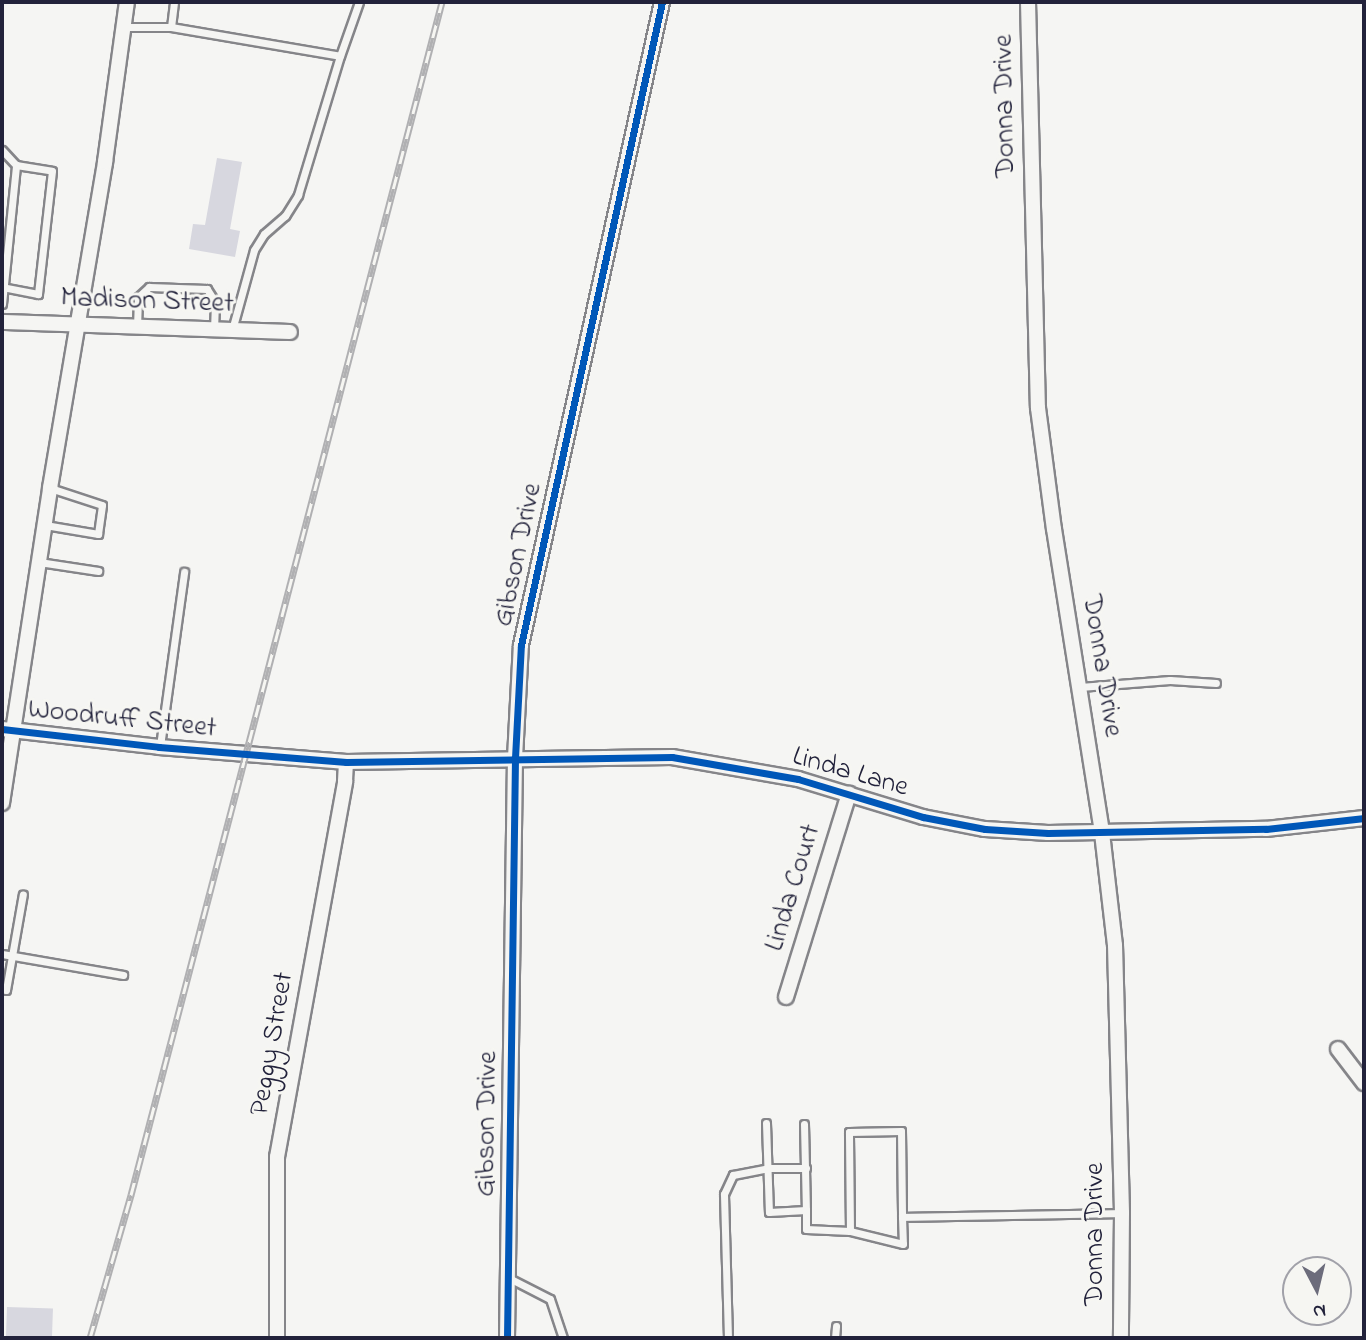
<!DOCTYPE html>
<html>
<head>
<meta charset="utf-8">
<style>
  body { margin:0 }
  #map { position:relative; width:1366px; height:1340px; overflow:hidden; background:#f5f5f3; font-family:"Indie Flower",sans-serif }
  div>[style] { position:absolute }
  .building>* { inset:0; background:#d7d7df; transform-origin:0 0 }
  .roads { filter:drop-shadow(2px 0 #858589) drop-shadow(-2px 0 #858589) drop-shadow(0 2px #858589) drop-shadow(0 -2px #858589) }
  .lane>* { height:7px; margin:-3.5px; padding:0 3.5px; transform-origin:3.5px; border-radius:3.5px; background:#f5f5f3 }
  .street>* { height:14px; margin:-7px; padding:0 7px; transform-origin:7px; border-radius:7px; background:#f5f5f3 }
  .rail>* { height:7px; margin-top:-3.5px; transform-origin:0; background:repeating-linear-gradient(90deg,#f6f6f2 0 13px,#b0b0b2 0 26px); box-sizing:border-box; border-block:2px solid #b0b0b2 }
  .cycleway>* { height:7px; margin:-3.5px; padding:0 3.5px; transform-origin:3.5px; border-radius:3.5px; background:#0057b8 }
  span { translate:-50% -50%; white-space:nowrap; text-align:center; line-height:1.15; -webkit-text-stroke:6px #f6f6f2; paint-order:stroke }
  .street-label { font-size:28px; color:#22223b }
  .frame { position:absolute; inset:0; border:4px solid #22223b; pointer-events:none }
  .north { position:absolute; left:1282px; top:1256px; width:70px; height:70px; box-sizing:border-box; background:#f6f6f2; border:2px solid #a1a1a9; border-radius:50%; rotate:173deg; font-size:19px; font-weight:700; line-height:28px; text-align:center; color:#22223b }
  .north::after { content:''; display:block; margin:auto; width:24px; height:32px; background:#6c6c7b; clip-path:polygon(50% 0,100% 100%,50% 72%,0 100%) }
</style>
</head>
<body>
<div id="map">
  <div class="building">
    <i style="clip-path:polygon(217px 158px,242px 162px,230px 229px,240px 231px,235px 257px,189px 249px,193px 224px,205px 225px)"></i>
    <i style="left:7px;top:1307px;width:46px;height:31px;rotate:2deg"></i>
  </div>
  <div class="roads">
    <div class="lane">
      <i style="left:124px;top:27px;width:47px"></i>
      <i style="left:171px;top:27px;width:25px;rotate:-83deg"></i>
      <i style="left:171px;top:27px;width:171px;rotate:9.7deg"></i>
      <i style="left:340px;top:56px;width:57px;rotate:-70.6deg"></i>
      <i style="left:2px;top:150px;width:21px;rotate:47deg"></i>
      <i style="left:16px;top:165px;width:36px;rotate:9deg"></i>
      <i style="left:52px;top:171px;width:124px;rotate:96.5deg"></i>
      <i style="left:38px;top:294px;width:36px;rotate:-169deg"></i>
      <i style="left:2px;top:304px;width:140px;rotate:-84.2deg"></i>
      <i style="left:137px;top:327px;width:30px;rotate:-88deg"></i>
      <i style="left:138px;top:297px;width:15px;rotate:-42deg"></i>
      <i style="left:149px;top:287px;width:58px;rotate:2deg"></i>
      <i style="left:207px;top:289px;width:15px;rotate:58deg"></i>
      <i style="left:215px;top:302px;width:27px;rotate:92deg"></i>
      <i style="left:232px;top:330px;width:83px;rotate:-74.6deg"></i>
      <i style="left:254px;top:250px;width:19px;rotate:-58deg"></i>
      <i style="left:264px;top:234px;width:28px;rotate:-41deg"></i>
      <i style="left:285px;top:216px;width:25px;rotate:-58deg"></i>
      <i style="left:298px;top:195px;width:145px;rotate:-73.2deg"></i>
      <i style="left:45px;top:525px;width:54px;rotate:9.6deg"></i>
      <i style="left:98px;top:534px;width:29px;rotate:-82deg"></i>
      <i style="left:102px;top:505px;width:55px;rotate:-161.9deg"></i>
      <i style="left:39px;top:562px;width:60px;rotate:8.7deg"></i>
      <i style="left:1080px;top:687px;width:90px;rotate:-4.4deg"></i>
      <i style="left:1170px;top:680px;width:46px;rotate:3.7deg"></i>
      <i style="left:160px;top:746px;width:176px;rotate:-82.1deg"></i>
      <i style="left:2px;top:954px;width:123px;rotate:9.8deg"></i>
      <i style="left:2px;top:989px;width:4px;rotate:14deg"></i>
      <i style="left:6px;top:990px;width:97px;rotate:-80deg"></i>
      <i style="left:766px;top:1123px;width:89px;rotate:88.1deg"></i>
      <i style="left:769px;top:1212px;width:37px;rotate:-3deg"></i>
      <i style="left:806px;top:1210px;width:19px;rotate:90deg"></i>
      <i style="left:806px;top:1229px;width:44px;rotate:2.6deg"></i>
      <i style="left:804px;top:1124px;width:86px;rotate:88.7deg"></i>
      <i style="left:902px;top:1217px;width:27px;rotate:88deg"></i>
      <i style="left:903px;top:1244px;width:55px;rotate:-166.2deg"></i>
      <i style="left:850px;top:1231px;width:99px;rotate:-90.6deg"></i>
      <i style="left:849px;top:1132px;width:52px;rotate:-1.1deg"></i>
      <i style="left:901px;top:1131px;width:86px;rotate:89.3deg"></i>
      <i style="left:902px;top:1217px;width:220px;rotate:-1deg"></i>
      <i style="left:507px;top:1277px;width:48px;rotate:27.1deg"></i>
      <i style="left:550px;top:1299px;width:41px;rotate:71.6deg"></i>
      <i style="left:728px;top:1338px;width:144px;rotate:-91.6deg"></i>
      <i style="left:724px;top:1194px;width:21px;rotate:-65deg"></i>
      <i style="left:733px;top:1175px;width:36px;rotate:-11deg"></i>
      <i style="left:768px;top:1168px;width:38px"></i>
      <i style="left:835px;top:1338px;width:12px;rotate:-85deg"></i>
    </div>
    <div class="street">
      <i style="left:1028px;top:2px;width:406px;rotate:88.6deg"></i>
      <i style="left:1038px;top:408px;width:122px;rotate:82.5deg"></i>
      <i style="left:1054px;top:529px;width:308px;rotate:81deg"></i>
      <i style="left:1102px;top:833px;width:113px;rotate:83.4deg"></i>
      <i style="left:1115px;top:945px;width:268px;rotate:88.5deg"></i>
      <i style="left:1122px;top:1213px;width:125px;rotate:90.5deg"></i>
      <i style="left:2px;top:322px;width:288px;rotate:2deg"></i>
      <i style="left:2px;top:729px;width:158px;rotate:6.5deg"></i>
      <i style="left:159px;top:747px;width:188px;rotate:4.6deg"></i>
      <i style="left:346px;top:762px;width:326px;rotate:-0.9deg"></i>
      <i style="left:672px;top:757px;width:128px;rotate:9.9deg"></i>
      <i style="left:798px;top:779px;width:131px;rotate:16.9deg"></i>
      <i style="left:923px;top:817px;width:63px;rotate:11deg"></i>
      <i style="left:985px;top:829px;width:63px;rotate:3.6deg"></i>
      <i style="left:1048px;top:833px;width:218px;rotate:-1.1deg"></i>
      <i style="left:1266px;top:829px;width:99px;rotate:-6.4deg"></i>
      <i style="left:2px;top:803px;width:319px;rotate:-81.3deg"></i>
      <i style="left:50px;top:488px;width:331px;rotate:-80.4deg"></i>
      <i style="left:105px;top:162px;width:162px;rotate:-82.2deg"></i>
      <i style="left:786px;top:997px;width:213px;rotate:-72.8deg"></i>
      <i style="left:1338px;top:1049px;width:43px;rotate:52.6deg"></i>
      <i style="left:277px;top:1338px;width:181px;rotate:-90deg"></i>
      <i style="left:277px;top:1157px;width:382px;rotate:-79.7deg"></i>
      <i style="left:345px;top:781px;width:19px;rotate:-87deg"></i>
      <i style="left:507px;top:1338px;width:580px;rotate:-89.21deg"></i>
      <i style="left:515px;top:758px;width:113px;rotate:-87deg"></i>
      <i style="left:521px;top:645px;width:658px;rotate:-77.63deg"></i>
    </div>
  </div>
  <div class="rail">
    <i style="left:90px;top:1338px;width:149px;rotate:-74deg"></i>
    <i style="left:131px;top:1195px;width:1233px;rotate:-75.39deg"></i>
  </div>
  <div class="cycleway">
    <i style="left:2px;top:729px;width:158px;rotate:6.5deg"></i>
    <i style="left:159px;top:747px;width:188px;rotate:4.6deg"></i>
    <i style="left:346px;top:762px;width:326px;rotate:-0.9deg"></i>
    <i style="left:672px;top:757px;width:128px;rotate:9.9deg"></i>
    <i style="left:798px;top:779px;width:131px;rotate:16.9deg"></i>
    <i style="left:923px;top:817px;width:63px;rotate:11deg"></i>
    <i style="left:985px;top:829px;width:63px;rotate:3.6deg"></i>
    <i style="left:1048px;top:833px;width:218px;rotate:-1.1deg"></i>
    <i style="left:1266px;top:829px;width:99px;rotate:-6.4deg"></i>
    <i style="left:507px;top:1338px;width:580px;rotate:-89.21deg"></i>
    <i style="left:515px;top:758px;width:113px;rotate:-87deg"></i>
    <i style="left:521px;top:645px;width:658px;rotate:-77.63deg"></i>
  </div>
  <div class="street-label">
    <span style="left:1006px;top:106px;rotate:-91deg">Donna Drive</span>
    <span style="left:147px;top:302px;rotate:2deg">Madison Street</span>
    <span style="left:519px;top:555px;rotate:-78deg">Gibson Drive</span>
    <span style="left:1101px;top:666px;rotate:81deg">Donna Drive</span>
    <span style="left:122px;top:720px;rotate:6deg">Woodruff Street</span>
    <span style="left:850px;top:773px;rotate:16deg">Linda Lane</span>
    <span style="left:794px;top:888px;rotate:-73deg">Linda Court</span>
    <span style="left:273px;top:1044px;rotate:-80deg">Peggy Street</span>
    <span style="left:488px;top:1124px;rotate:-89deg">Gibson Drive</span>
    <span style="left:1096px;top:1234px;rotate:-90deg">Donna Drive</span>
  </div>
  <div class="frame"></div>
  <div class="north">N</div>
</div>
</body>
</html>
